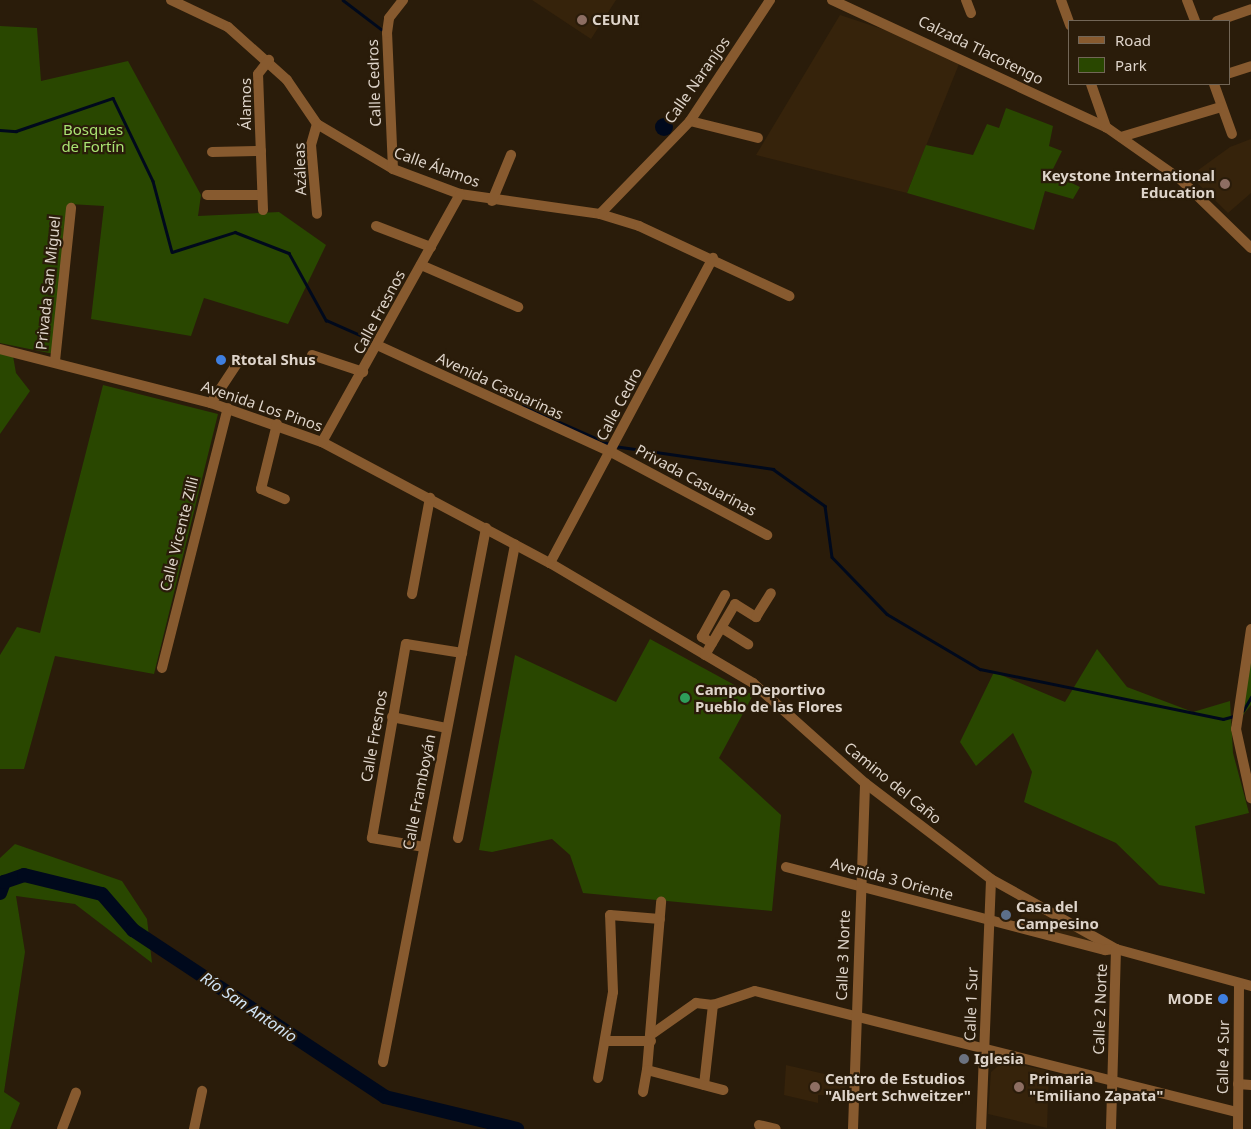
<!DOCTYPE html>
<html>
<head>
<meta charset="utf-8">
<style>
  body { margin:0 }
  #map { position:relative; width:1251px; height:1129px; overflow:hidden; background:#2a1c0a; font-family:"Noto Sans",sans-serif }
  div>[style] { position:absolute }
  .built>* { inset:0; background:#36230b }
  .green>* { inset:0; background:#294700 }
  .water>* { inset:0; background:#00091c }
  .round { border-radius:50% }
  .stream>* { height:2.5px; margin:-1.25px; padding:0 1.25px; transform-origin:1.25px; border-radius:1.25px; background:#00091c }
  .river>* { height:14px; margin:-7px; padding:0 7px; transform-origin:7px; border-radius:7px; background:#00091c }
  .minor>* { height:10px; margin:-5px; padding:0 5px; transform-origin:5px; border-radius:5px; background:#875a2f }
  .dots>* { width:14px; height:14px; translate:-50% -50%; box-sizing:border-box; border:2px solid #2a1c0a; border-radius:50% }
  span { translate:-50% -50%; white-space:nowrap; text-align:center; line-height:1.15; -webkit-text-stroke:4.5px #2a1c0a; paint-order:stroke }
  .poi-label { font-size:15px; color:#ded4ca; font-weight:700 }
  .left { translate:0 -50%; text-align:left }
  .right { translate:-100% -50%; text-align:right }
  .street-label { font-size:15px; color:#ded4ca }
  .park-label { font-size:15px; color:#aae372 }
  .water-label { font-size:16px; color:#d1e4f5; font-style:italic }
  .legend { position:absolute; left:1068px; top:20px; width:162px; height:65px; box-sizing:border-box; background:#2a1c0a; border:1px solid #726657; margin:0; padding:6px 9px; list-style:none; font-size:15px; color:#ded4ca }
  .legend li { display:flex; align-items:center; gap:10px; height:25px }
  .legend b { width:25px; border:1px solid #726657 }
</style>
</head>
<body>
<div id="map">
  <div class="built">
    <i style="clip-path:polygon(532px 0,616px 0,591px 39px)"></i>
    <i style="clip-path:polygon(840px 15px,900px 35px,959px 64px,907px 193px,756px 155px)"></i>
    <i style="clip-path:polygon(1251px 139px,1251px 193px,1228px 213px,1190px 176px,1230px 147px)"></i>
    <i style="clip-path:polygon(1026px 902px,1096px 943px,1018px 925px)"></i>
    <i style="clip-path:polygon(1004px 1061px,1049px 1071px,1047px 1128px,988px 1114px,991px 1072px)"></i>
    <i style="clip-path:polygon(786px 1065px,846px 1079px,845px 1096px,818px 1095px,818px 1103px,784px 1095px)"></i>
  </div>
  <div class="green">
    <i style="clip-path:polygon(0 26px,37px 28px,41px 81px,128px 61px,201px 195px,198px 216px,279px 212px,326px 245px,288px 324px,204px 298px,191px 336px,91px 319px,104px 206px,69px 204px,54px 354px,0 343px)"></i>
    <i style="clip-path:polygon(1006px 108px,1053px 126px,1049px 146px,1062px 151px,1051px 173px,1080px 187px,1073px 199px,1045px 191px,1034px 230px,907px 193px,926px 145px,973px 155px,987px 124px,999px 128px)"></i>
    <i style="clip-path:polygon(0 353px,13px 356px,16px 373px,30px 391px,0 434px)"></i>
    <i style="clip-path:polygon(103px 385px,218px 414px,154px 674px,55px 656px,24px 769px,0 769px,0 655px,17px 627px,40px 633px)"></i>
    <i style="clip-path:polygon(650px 639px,753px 695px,719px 758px,781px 815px,772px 911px,583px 893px,570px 855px,552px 839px,492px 852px,479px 850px,515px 655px,616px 702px)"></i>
    <i style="clip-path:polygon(1097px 649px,1127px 687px,1193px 712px,1230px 701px,1233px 753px,1249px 813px,1195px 826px,1205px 894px,1159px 885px,1116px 843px,1024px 802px,1032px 772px,1013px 733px,976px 766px,960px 742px,994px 672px,1065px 702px)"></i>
    <i style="clip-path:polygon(1251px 656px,1251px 705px,1239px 720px)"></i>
    <i style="clip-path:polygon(15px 844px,122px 881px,147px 919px,152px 963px,75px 904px,16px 896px,25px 952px,4px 1092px,20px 1103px,10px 1129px,0 1129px,0 858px)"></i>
  </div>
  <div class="water">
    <i class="round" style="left:655px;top:118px;width:18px;height:18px"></i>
  </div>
  <div class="stream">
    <i style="left:343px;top:0;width:48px;rotate:37.3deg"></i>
    <i style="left:0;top:130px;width:16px;rotate:4deg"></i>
    <i style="left:16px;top:131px;width:102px;rotate:-18.8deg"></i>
    <i style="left:113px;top:98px;width:92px;rotate:64.3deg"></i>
    <i style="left:153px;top:181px;width:73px;rotate:75deg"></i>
    <i style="left:172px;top:252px;width:66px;rotate:-17.6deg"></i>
    <i style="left:235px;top:232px;width:58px;rotate:21.3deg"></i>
    <i style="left:289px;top:253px;width:77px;rotate:61.1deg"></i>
    <i style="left:326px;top:320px;width:55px;rotate:23.7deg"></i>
    <i style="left:523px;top:406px;width:94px;rotate:23.8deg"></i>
    <i style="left:614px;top:446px;width:161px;rotate:8.2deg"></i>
    <i style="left:773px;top:469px;width:64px;rotate:35.4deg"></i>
    <i style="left:825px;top:506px;width:51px;rotate:82.2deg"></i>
    <i style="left:832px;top:557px;width:79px;rotate:46deg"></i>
    <i style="left:887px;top:614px;width:108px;rotate:30.6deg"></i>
    <i style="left:980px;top:669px;width:248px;rotate:11.6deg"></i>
    <i style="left:1223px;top:719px;width:11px;rotate:-15deg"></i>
    <i style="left:1243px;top:711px;width:16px;rotate:-60deg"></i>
  </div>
  <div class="river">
    <i style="left:0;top:893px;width:12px;rotate:-70deg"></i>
    <i style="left:4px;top:882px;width:21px;rotate:-19deg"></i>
    <i style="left:24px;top:875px;width:80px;rotate:13.7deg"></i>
    <i style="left:102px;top:894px;width:48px;rotate:49.3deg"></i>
    <i style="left:133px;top:930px;width:302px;rotate:33.5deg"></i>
    <i style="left:385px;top:1097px;width:136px;rotate:13.6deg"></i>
  </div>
  <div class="minor">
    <i style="left:171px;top:0;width:63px;rotate:25.3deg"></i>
    <i style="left:228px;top:27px;width:79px;rotate:41.9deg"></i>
    <i style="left:287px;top:80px;width:53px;rotate:55.7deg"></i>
    <i style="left:317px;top:124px;width:88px;rotate:30.6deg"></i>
    <i style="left:393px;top:169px;width:72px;rotate:20.5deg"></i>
    <i style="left:460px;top:194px;width:141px;rotate:8.1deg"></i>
    <i style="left:600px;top:214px;width:41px;rotate:17.1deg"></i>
    <i style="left:639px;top:226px;width:166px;rotate:25deg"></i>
    <i style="left:832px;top:0;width:302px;rotate:24.9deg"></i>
    <i style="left:1106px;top:127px;width:90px;rotate:35.1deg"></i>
    <i style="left:1180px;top:179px;width:99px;rotate:44.2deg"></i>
    <i style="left:966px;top:0;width:14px;rotate:69deg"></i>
    <i style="left:1061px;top:0;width:27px;rotate:70deg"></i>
    <i style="left:1187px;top:0;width:22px;rotate:69deg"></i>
    <i style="left:1217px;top:21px;width:36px;rotate:-19deg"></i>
    <i style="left:1230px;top:73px;width:22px;rotate:-18deg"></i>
    <i style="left:1091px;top:84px;width:46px;rotate:70.8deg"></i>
    <i style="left:1214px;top:84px;width:53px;rotate:70.2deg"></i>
    <i style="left:690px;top:121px;width:70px;rotate:14deg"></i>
    <i style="left:317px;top:124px;width:22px;rotate:106deg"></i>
    <i style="left:311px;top:145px;width:69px;rotate:85deg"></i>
    <i style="left:1121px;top:137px;width:104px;rotate:-16.7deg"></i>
    <i style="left:212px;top:152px;width:49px;rotate:-1.2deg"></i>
    <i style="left:393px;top:169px;width:136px;rotate:-92.5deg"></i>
    <i style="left:387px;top:33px;width:15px;rotate:-82deg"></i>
    <i style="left:389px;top:18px;width:23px;rotate:-52deg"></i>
    <i style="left:207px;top:195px;width:55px"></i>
    <i style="left:492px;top:201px;width:50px;rotate:-67.6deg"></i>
    <i style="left:263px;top:210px;width:136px;rotate:-92.1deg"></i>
    <i style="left:258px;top:74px;width:18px;rotate:-52deg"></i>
    <i style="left:600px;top:214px;width:129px;rotate:-45.9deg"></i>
    <i style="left:690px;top:121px;width:145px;rotate:-56.5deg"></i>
    <i style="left:376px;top:226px;width:59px;rotate:20.9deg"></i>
    <i style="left:421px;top:265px;width:106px;rotate:23.4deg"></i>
    <i style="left:377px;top:345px;width:257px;rotate:24.6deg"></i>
    <i style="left:611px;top:452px;width:177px;rotate:28deg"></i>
    <i style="left:0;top:349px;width:218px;rotate:14.4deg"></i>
    <i style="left:211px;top:403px;width:118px;rotate:19.4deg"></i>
    <i style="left:322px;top:442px;width:258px;rotate:28deg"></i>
    <i style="left:550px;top:563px;width:236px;rotate:30.6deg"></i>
    <i style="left:753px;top:683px;width:150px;rotate:41.8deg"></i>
    <i style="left:865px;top:783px;width:158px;rotate:37.3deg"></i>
    <i style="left:991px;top:879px;width:143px;rotate:29.2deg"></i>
    <i style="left:1116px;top:949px;width:140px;rotate:15.3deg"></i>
    <i style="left:312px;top:355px;width:54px;rotate:18.4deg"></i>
    <i style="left:55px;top:361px;width:154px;rotate:-84deg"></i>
    <i style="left:211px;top:403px;width:53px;rotate:-56.6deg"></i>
    <i style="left:277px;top:424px;width:67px;rotate:103.8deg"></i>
    <i style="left:261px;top:489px;width:26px;rotate:23deg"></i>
    <i style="left:322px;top:442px;width:284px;rotate:-60.9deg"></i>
    <i style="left:550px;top:563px;width:346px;rotate:-61.9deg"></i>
    <i style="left:412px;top:594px;width:98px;rotate:-79.4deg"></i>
    <i style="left:722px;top:628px;width:31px;rotate:32deg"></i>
    <i style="left:1251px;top:629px;width:101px;rotate:98.5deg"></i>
    <i style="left:1236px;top:729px;width:71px;rotate:77.7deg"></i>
    <i style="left:712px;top:643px;width:12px;rotate:-149deg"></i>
    <i style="left:702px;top:637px;width:48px;rotate:-61.3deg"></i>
    <i style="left:705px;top:655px;width:59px;rotate:-59.5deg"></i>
    <i style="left:735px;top:604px;width:25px;rotate:32deg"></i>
    <i style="left:756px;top:617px;width:28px;rotate:-58deg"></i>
    <i style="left:162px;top:668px;width:268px;rotate:-75.8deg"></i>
    <i style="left:392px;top:717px;width:55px;rotate:11.5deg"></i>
    <i style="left:458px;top:838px;width:299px;rotate:-79deg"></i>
    <i style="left:424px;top:847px;width:53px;rotate:-170.2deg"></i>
    <i style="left:372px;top:838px;width:197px;rotate:-80.1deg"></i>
    <i style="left:406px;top:644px;width:57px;rotate:9.1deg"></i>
    <i style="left:786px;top:867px;width:330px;rotate:14.6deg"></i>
    <i style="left:1105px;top:950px;width:11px;rotate:-5deg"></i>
    <i style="left:1116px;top:949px;width:180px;rotate:91.6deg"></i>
    <i style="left:652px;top:1034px;width:54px;rotate:-35.2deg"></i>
    <i style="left:696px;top:1003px;width:17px;rotate:7deg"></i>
    <i style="left:713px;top:1005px;width:44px;rotate:-18.4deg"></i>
    <i style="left:755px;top:991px;width:498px;rotate:14.1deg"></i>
    <i style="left:605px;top:1041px;width:46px"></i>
    <i style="left:383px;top:1062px;width:544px;rotate:-79.08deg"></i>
    <i style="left:647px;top:1070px;width:169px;rotate:-85.2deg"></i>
    <i style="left:598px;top:1078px;width:87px;rotate:-80.1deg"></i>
    <i style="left:613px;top:992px;width:77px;rotate:-92.2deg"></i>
    <i style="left:610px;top:915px;width:50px;rotate:4.6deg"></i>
    <i style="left:1238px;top:1084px;width:13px;rotate:4deg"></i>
    <i style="left:704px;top:1085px;width:81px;rotate:-83.6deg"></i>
    <i style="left:643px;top:1092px;width:22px;rotate:-80deg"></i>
    <i style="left:647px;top:1070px;width:79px;rotate:14.7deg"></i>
    <i style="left:759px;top:1125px;width:17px;rotate:13deg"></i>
    <i style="left:62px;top:1129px;width:39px;rotate:-69deg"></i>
    <i style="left:194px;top:1129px;width:39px;rotate:-78deg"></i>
    <i style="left:853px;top:1129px;width:346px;rotate:-88deg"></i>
    <i style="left:981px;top:1129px;width:250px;rotate:-87.7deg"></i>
    <i style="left:1238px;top:1129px;width:144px;rotate:-89.6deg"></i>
  </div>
  <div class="dots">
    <i style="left:582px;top:20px;background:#8d6e63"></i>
    <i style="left:1225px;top:184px;background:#8d6e63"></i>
    <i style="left:221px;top:360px;background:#3f7fe0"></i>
    <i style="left:685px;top:698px;background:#2e9e5b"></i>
    <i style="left:1006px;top:915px;background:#5c6f8a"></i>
    <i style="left:1223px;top:999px;background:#3f7fe0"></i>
    <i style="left:964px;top:1059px;background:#6b7280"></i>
    <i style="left:815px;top:1087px;background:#8d6e63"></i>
    <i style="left:1019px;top:1087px;background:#8d6e63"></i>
  </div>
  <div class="poi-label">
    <span class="left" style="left:592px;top:20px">CEUNI</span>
    <span class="right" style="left:1215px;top:184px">Keystone International<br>Education</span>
    <span class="left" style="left:231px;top:360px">Rtotal Shus</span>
    <span class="left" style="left:695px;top:698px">Campo Deportivo<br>Pueblo de las Flores</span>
    <span class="left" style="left:1016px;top:915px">Casa del<br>Campesino</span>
    <span class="right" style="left:1213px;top:999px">MODE</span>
    <span class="left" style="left:974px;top:1059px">Iglesia</span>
    <span class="left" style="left:825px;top:1087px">Centro de Estudios<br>"Albert Schweitzer"</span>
    <span class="left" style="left:1029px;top:1087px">Primaria<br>"Emiliano Zapata"</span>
  </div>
  <div class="street-label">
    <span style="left:981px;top:50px;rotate:26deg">Calzada Tlacotengo</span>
    <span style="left:697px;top:80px;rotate:-55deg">Calle Naranjos</span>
    <span style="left:374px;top:83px;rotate:-92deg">Calle Cedros</span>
    <span style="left:246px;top:104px;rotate:-90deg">Álamos</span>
    <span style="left:437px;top:167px;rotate:20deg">Calle Álamos</span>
    <span style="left:300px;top:169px;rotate:-92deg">Azáleas</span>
    <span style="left:48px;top:283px;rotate:-84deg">Privada San Miguel</span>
    <span style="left:379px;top:312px;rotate:-62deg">Calle Fresnos</span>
    <span style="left:500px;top:386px;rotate:25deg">Avenida Casuarinas</span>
    <span style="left:619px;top:404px;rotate:-62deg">Calle Cedro</span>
    <span style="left:262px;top:406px;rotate:19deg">Avenida Los Pinos</span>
    <span style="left:696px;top:480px;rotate:28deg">Privada Casuarinas</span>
    <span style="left:179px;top:534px;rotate:-76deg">Calle Vicente Zilli</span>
    <span style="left:374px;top:736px;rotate:-80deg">Calle Fresnos</span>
    <span style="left:893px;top:783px;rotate:39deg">Camino del Caño</span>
    <span style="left:419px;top:792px;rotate:-79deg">Calle Framboyán</span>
    <span style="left:892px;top:879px;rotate:15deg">Avenida 3 Oriente</span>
    <span style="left:843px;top:955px;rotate:-88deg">Calle 3 Norte</span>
    <span style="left:971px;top:1004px;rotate:-88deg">Calle 1 Sur</span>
    <span style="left:1100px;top:1009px;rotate:-88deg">Calle 2 Norte</span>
    <span style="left:1223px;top:1057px;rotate:-89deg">Calle 4 Sur</span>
  </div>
  <div class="park-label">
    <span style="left:93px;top:138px">Bosques<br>de Fortín</span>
  </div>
  <div class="water-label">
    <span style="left:249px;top:1007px;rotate:34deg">Río San Antonio</span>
  </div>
  <ul class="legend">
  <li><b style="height:6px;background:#875a2f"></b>Road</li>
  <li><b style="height:14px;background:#294700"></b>Park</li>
  </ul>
</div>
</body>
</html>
